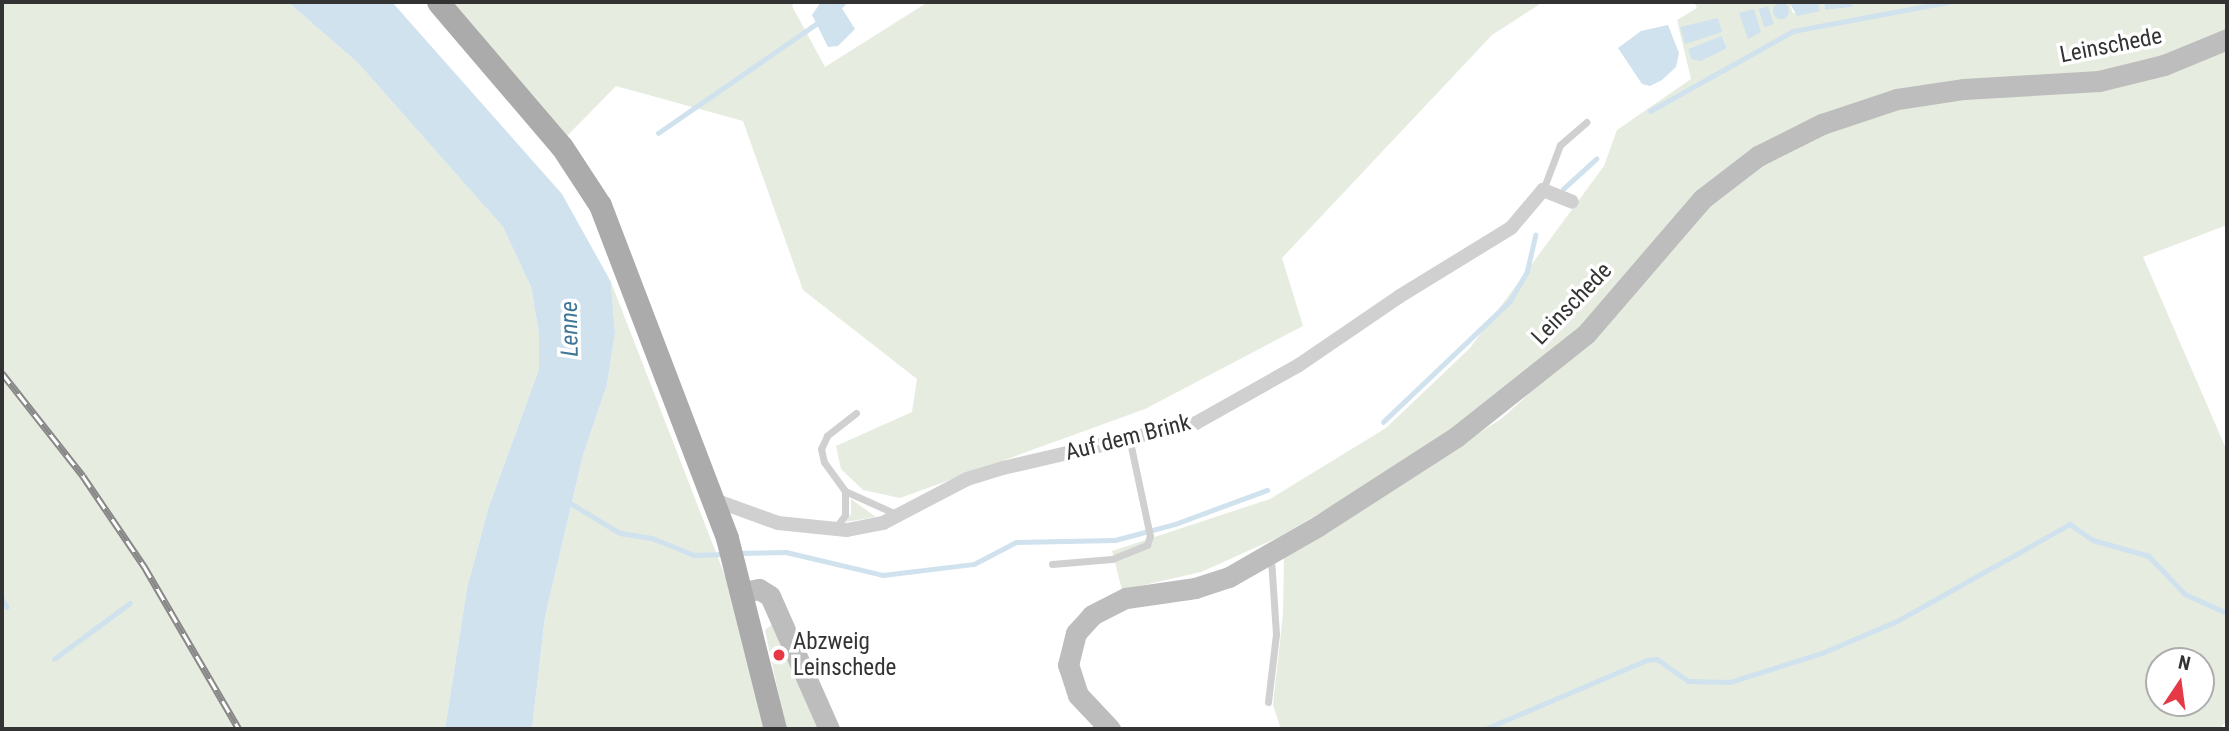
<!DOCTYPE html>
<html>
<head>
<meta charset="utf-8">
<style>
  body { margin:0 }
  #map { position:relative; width:2229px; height:731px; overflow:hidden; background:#fff; font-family:"Roboto Condensed",sans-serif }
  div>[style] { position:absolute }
  .green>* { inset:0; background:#e6ecdf }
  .water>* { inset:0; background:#cfe2ee; transform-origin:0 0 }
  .round { border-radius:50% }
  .stream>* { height:4.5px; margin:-2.25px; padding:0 2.25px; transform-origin:2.25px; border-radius:2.25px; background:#cfe2ee }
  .lane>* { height:7px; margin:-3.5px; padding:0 3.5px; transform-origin:3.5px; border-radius:3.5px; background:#d0d0d0 }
  .street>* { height:14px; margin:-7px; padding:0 7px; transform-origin:7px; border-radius:7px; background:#d0d0d0 }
  .secondary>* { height:21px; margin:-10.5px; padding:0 10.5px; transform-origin:10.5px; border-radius:10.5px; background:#bdbdbd }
  .primary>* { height:23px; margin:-11.5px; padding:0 11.5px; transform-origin:11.5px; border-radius:11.5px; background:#ababab }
  .rail>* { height:7px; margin-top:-3.5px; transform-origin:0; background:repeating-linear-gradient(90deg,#fff 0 13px,#888 0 26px); box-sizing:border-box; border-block:2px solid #888 }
  .dots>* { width:19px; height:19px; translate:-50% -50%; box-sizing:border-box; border:4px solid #fff; border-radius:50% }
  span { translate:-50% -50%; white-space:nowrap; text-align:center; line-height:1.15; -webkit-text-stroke:7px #fff; paint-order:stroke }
  .street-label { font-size:23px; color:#333 }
  .poi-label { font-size:23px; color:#333 }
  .left { translate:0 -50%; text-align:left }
  .water-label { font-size:24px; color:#3f7597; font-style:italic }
  .frame { position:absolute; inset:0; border:4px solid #333; pointer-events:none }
  .north { position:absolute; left:2145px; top:647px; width:70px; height:70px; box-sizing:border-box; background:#fff; border:2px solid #adadad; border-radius:50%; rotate:13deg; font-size:19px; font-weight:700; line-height:28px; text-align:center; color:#333 }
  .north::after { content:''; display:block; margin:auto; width:24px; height:32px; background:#e63946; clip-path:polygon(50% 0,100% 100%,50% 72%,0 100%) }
</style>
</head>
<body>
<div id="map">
  <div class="green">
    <i style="clip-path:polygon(2px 2px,288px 2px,358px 63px,503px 227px,531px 287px,539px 334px,539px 369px,489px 506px,467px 588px,445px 729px,2px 729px)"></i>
    <i style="clip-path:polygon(448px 2px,795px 2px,792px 6px,825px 67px,928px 2px,1543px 2px,1492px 35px,1282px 258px,1303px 326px,1145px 409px,900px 498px,863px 490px,841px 469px,836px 446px,912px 412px,917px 379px,803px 290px,743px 121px,616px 86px,567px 136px)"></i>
    <i style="clip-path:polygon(evenodd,1694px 2px,1789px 2px,1793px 13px,1819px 11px,1818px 2px,1824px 2px,1825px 10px,1853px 7px,1852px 2px,2227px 2px,2227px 225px,2143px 257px,2227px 451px,2227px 721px,2219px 729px,1281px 729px,1273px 705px,1283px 614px,1284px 557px,1501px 419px,1620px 312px,1578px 337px,1487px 414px,1279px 537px,1201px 572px,1122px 590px,1112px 551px,1270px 499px,1386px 428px,1470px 348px,1604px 166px,1617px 130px,1691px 79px,1677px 20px,1697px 8px,1694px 2px,1723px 37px,1727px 48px,1691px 59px,1688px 49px,1723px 37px,1694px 2px,2159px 661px,2201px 661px,2201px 703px,2159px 703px,2159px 661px)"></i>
    <i style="clip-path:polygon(611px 282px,727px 581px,765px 729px,532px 729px,545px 617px,583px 455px,607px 385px,615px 333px)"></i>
    <i style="clip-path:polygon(851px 499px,876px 517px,845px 522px,851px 514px)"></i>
    <i style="clip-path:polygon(773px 624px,819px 729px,786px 729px,765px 630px)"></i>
  </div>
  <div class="water">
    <i style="clip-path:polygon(288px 2px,392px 2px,562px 194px,611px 282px,615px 333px,607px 385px,583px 455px,545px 617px,532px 729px,445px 729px,467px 588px,489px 506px,539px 369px,539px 334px,531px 287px,503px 227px,358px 63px)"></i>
    <i style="clip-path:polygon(821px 2px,838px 2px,855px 29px,838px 46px,828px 47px,812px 15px)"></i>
    <i style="clip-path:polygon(1789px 2px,1818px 2px,1820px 11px,1797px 16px)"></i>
    <i style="clip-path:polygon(1824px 2px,1852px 2px,1853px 7px,1825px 10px)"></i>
    <i class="round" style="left:1773px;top:3px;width:16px;height:16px"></i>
    <i style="left:1768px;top:6px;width:19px;height:10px;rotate:72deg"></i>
    <i style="clip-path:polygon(1754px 9px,1761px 32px,1748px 39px,1739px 13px)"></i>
    <i style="clip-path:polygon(1718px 18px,1722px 32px,1685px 44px,1680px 27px)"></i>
    <i style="clip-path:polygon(1668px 25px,1679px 53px,1676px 67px,1662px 80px,1650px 86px,1642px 84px,1618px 48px,1641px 31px)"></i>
    <i style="clip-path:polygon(1722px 36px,1727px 48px,1701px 61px,1691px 59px,1688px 49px)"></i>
  </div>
  <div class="stream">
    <i style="left:841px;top:5px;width:4px;rotate:-45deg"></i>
    <i style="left:1650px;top:111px;width:164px;rotate:-29.2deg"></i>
    <i style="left:1793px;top:31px;width:158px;rotate:-10.6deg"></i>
    <i style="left:658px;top:133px;width:192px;rotate:-34.6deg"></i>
    <i style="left:1563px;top:189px;width:45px;rotate:-42.3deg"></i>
    <i style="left:1383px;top:422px;width:175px;rotate:-43.6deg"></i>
    <i style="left:1510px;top:301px;width:34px;rotate:-60deg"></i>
    <i style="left:1527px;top:271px;width:37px;rotate:-77deg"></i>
    <i style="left:567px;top:501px;width:62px;rotate:31.1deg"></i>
    <i style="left:620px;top:533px;width:32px;rotate:9deg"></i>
    <i style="left:652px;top:538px;width:45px;rotate:22deg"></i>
    <i style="left:694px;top:555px;width:30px;rotate:-2deg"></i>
    <i style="left:739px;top:553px;width:47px;rotate:-1.2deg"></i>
    <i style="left:786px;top:552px;width:100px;rotate:13.3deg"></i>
    <i style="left:883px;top:575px;width:92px;rotate:-6.9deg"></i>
    <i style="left:974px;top:564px;width:47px;rotate:-27.6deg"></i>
    <i style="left:1016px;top:542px;width:99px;rotate:-1.2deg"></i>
    <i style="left:1115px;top:540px;width:62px;rotate:-14.9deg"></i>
    <i style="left:1175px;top:524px;width:98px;rotate:-20.3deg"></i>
    <i style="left:2px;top:599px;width:9px;rotate:58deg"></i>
    <i style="left:54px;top:659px;width:94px;rotate:-36.4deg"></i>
    <i style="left:1485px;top:729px;width:176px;rotate:-23.1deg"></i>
    <i style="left:1647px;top:660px;width:10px;rotate:-6deg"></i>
    <i style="left:1657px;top:659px;width:38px;rotate:35deg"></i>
    <i style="left:1688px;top:681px;width:42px;rotate:1.4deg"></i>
    <i style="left:1730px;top:682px;width:96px;rotate:-17.5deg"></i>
    <i style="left:1822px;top:653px;width:82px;rotate:-23.1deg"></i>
    <i style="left:1897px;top:621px;width:198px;rotate:-29.3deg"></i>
    <i style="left:2070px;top:524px;width:28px;rotate:35deg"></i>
    <i style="left:2093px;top:540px;width:58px;rotate:15.9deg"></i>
    <i style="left:2149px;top:556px;width:52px;rotate:46.5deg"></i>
    <i style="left:2185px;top:594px;width:46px;rotate:24.3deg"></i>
  </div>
  <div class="lane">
    <i style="left:1543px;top:190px;width:48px;rotate:-69.3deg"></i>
    <i style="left:1560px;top:145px;width:35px;rotate:-41deg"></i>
    <i style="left:856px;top:413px;width:37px;rotate:142deg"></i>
    <i style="left:827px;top:436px;width:14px;rotate:115deg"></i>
    <i style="left:821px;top:449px;width:13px;rotate:77deg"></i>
    <i style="left:824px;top:462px;width:36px;rotate:54deg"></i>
    <i style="left:845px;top:491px;width:56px;rotate:24.3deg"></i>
    <i style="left:836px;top:527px;width:15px;rotate:-53deg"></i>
    <i style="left:845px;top:515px;width:24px;rotate:-90deg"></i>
    <i style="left:1052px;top:564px;width:60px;rotate:-4.8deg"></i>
    <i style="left:1112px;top:559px;width:38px;rotate:-22deg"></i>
    <i style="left:1147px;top:545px;width:9px;rotate:-72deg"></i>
    <i style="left:1150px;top:536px;width:96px;rotate:-102deg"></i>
    <i style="left:1268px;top:702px;width:68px;rotate:-83.3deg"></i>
    <i style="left:1276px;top:634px;width:76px;rotate:-93.8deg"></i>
  </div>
  <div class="street">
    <i style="left:712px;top:499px;width:70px;rotate:20deg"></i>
    <i style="left:778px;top:523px;width:69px;rotate:5.8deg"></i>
    <i style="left:847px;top:530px;width:37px;rotate:-11deg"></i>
    <i style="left:883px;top:523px;width:95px;rotate:-27.6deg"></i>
    <i style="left:967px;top:479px;width:38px;rotate:-17deg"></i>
    <i style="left:1003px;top:468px;width:198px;rotate:-13.1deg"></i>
    <i style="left:1196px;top:423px;width:118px;rotate:-29.4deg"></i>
    <i style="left:1299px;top:365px;width:122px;rotate:-34.3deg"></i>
    <i style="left:1400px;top:296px;width:130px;rotate:-31.5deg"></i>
    <i style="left:1511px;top:228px;width:50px;rotate:-49.9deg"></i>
    <i style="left:1543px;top:190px;width:31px;rotate:22deg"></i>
  </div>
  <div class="secondary">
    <i style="left:742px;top:592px;width:17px;rotate:-10deg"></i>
    <i style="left:759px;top:589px;width:13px;rotate:32deg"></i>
    <i style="left:770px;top:596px;width:145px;rotate:66.1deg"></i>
    <i style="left:1110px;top:729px;width:47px;rotate:-133.3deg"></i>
    <i style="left:1078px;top:695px;width:32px;rotate:-108deg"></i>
    <i style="left:1068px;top:665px;width:33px;rotate:-76deg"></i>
    <i style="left:1076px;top:633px;width:24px;rotate:-48deg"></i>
    <i style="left:1092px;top:615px;width:38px;rotate:-27deg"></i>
    <i style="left:1126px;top:598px;width:70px;rotate:-8.2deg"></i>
    <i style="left:1195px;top:588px;width:36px;rotate:-18deg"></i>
    <i style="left:1229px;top:577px;width:103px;rotate:-29.8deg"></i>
    <i style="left:1318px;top:526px;width:164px;rotate:-32.8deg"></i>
    <i style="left:1456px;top:437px;width:166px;rotate:-38.4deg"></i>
    <i style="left:1586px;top:334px;width:178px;rotate:-49.3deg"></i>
    <i style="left:1702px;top:199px;width:71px;rotate:-37.5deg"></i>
    <i style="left:1758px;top:156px;width:72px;rotate:-26.6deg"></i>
    <i style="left:1822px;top:124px;width:79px;rotate:-18.4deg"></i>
    <i style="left:1897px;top:99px;width:68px;rotate:-8.5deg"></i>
    <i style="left:1964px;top:89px;width:135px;rotate:-3.4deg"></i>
    <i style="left:2099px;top:81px;width:67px;rotate:-13.8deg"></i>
    <i style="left:2164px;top:65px;width:68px;rotate:-22.4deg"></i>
  </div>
  <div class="primary">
    <i style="left:438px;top:2px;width:191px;rotate:49.5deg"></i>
    <i style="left:562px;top:147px;width:69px;rotate:56.8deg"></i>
    <i style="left:600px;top:205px;width:356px;rotate:69.1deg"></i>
    <i style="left:727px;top:538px;width:197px;rotate:75.9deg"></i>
  </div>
  <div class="rail">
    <i style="left:2px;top:373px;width:131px;rotate:51.8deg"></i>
    <i style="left:83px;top:476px;width:109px;rotate:55.9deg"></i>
    <i style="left:144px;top:566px;width:189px;rotate:59.8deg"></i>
  </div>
  <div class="dots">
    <i style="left:779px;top:655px;background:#e63946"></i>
  </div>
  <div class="street-label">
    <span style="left:2111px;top:46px;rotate:-11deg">Leinschede</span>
    <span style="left:1572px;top:304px;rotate:-46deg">Leinschede</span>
    <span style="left:1128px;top:438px;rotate:-14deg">Auf dem Brink</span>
  </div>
  <div class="poi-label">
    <span class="left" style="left:793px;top:655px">Abzweig<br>Leinschede</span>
  </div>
  <div class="water-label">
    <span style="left:570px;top:329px;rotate:-91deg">Lenne</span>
  </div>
  <div class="frame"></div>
  <div class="north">N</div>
</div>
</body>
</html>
